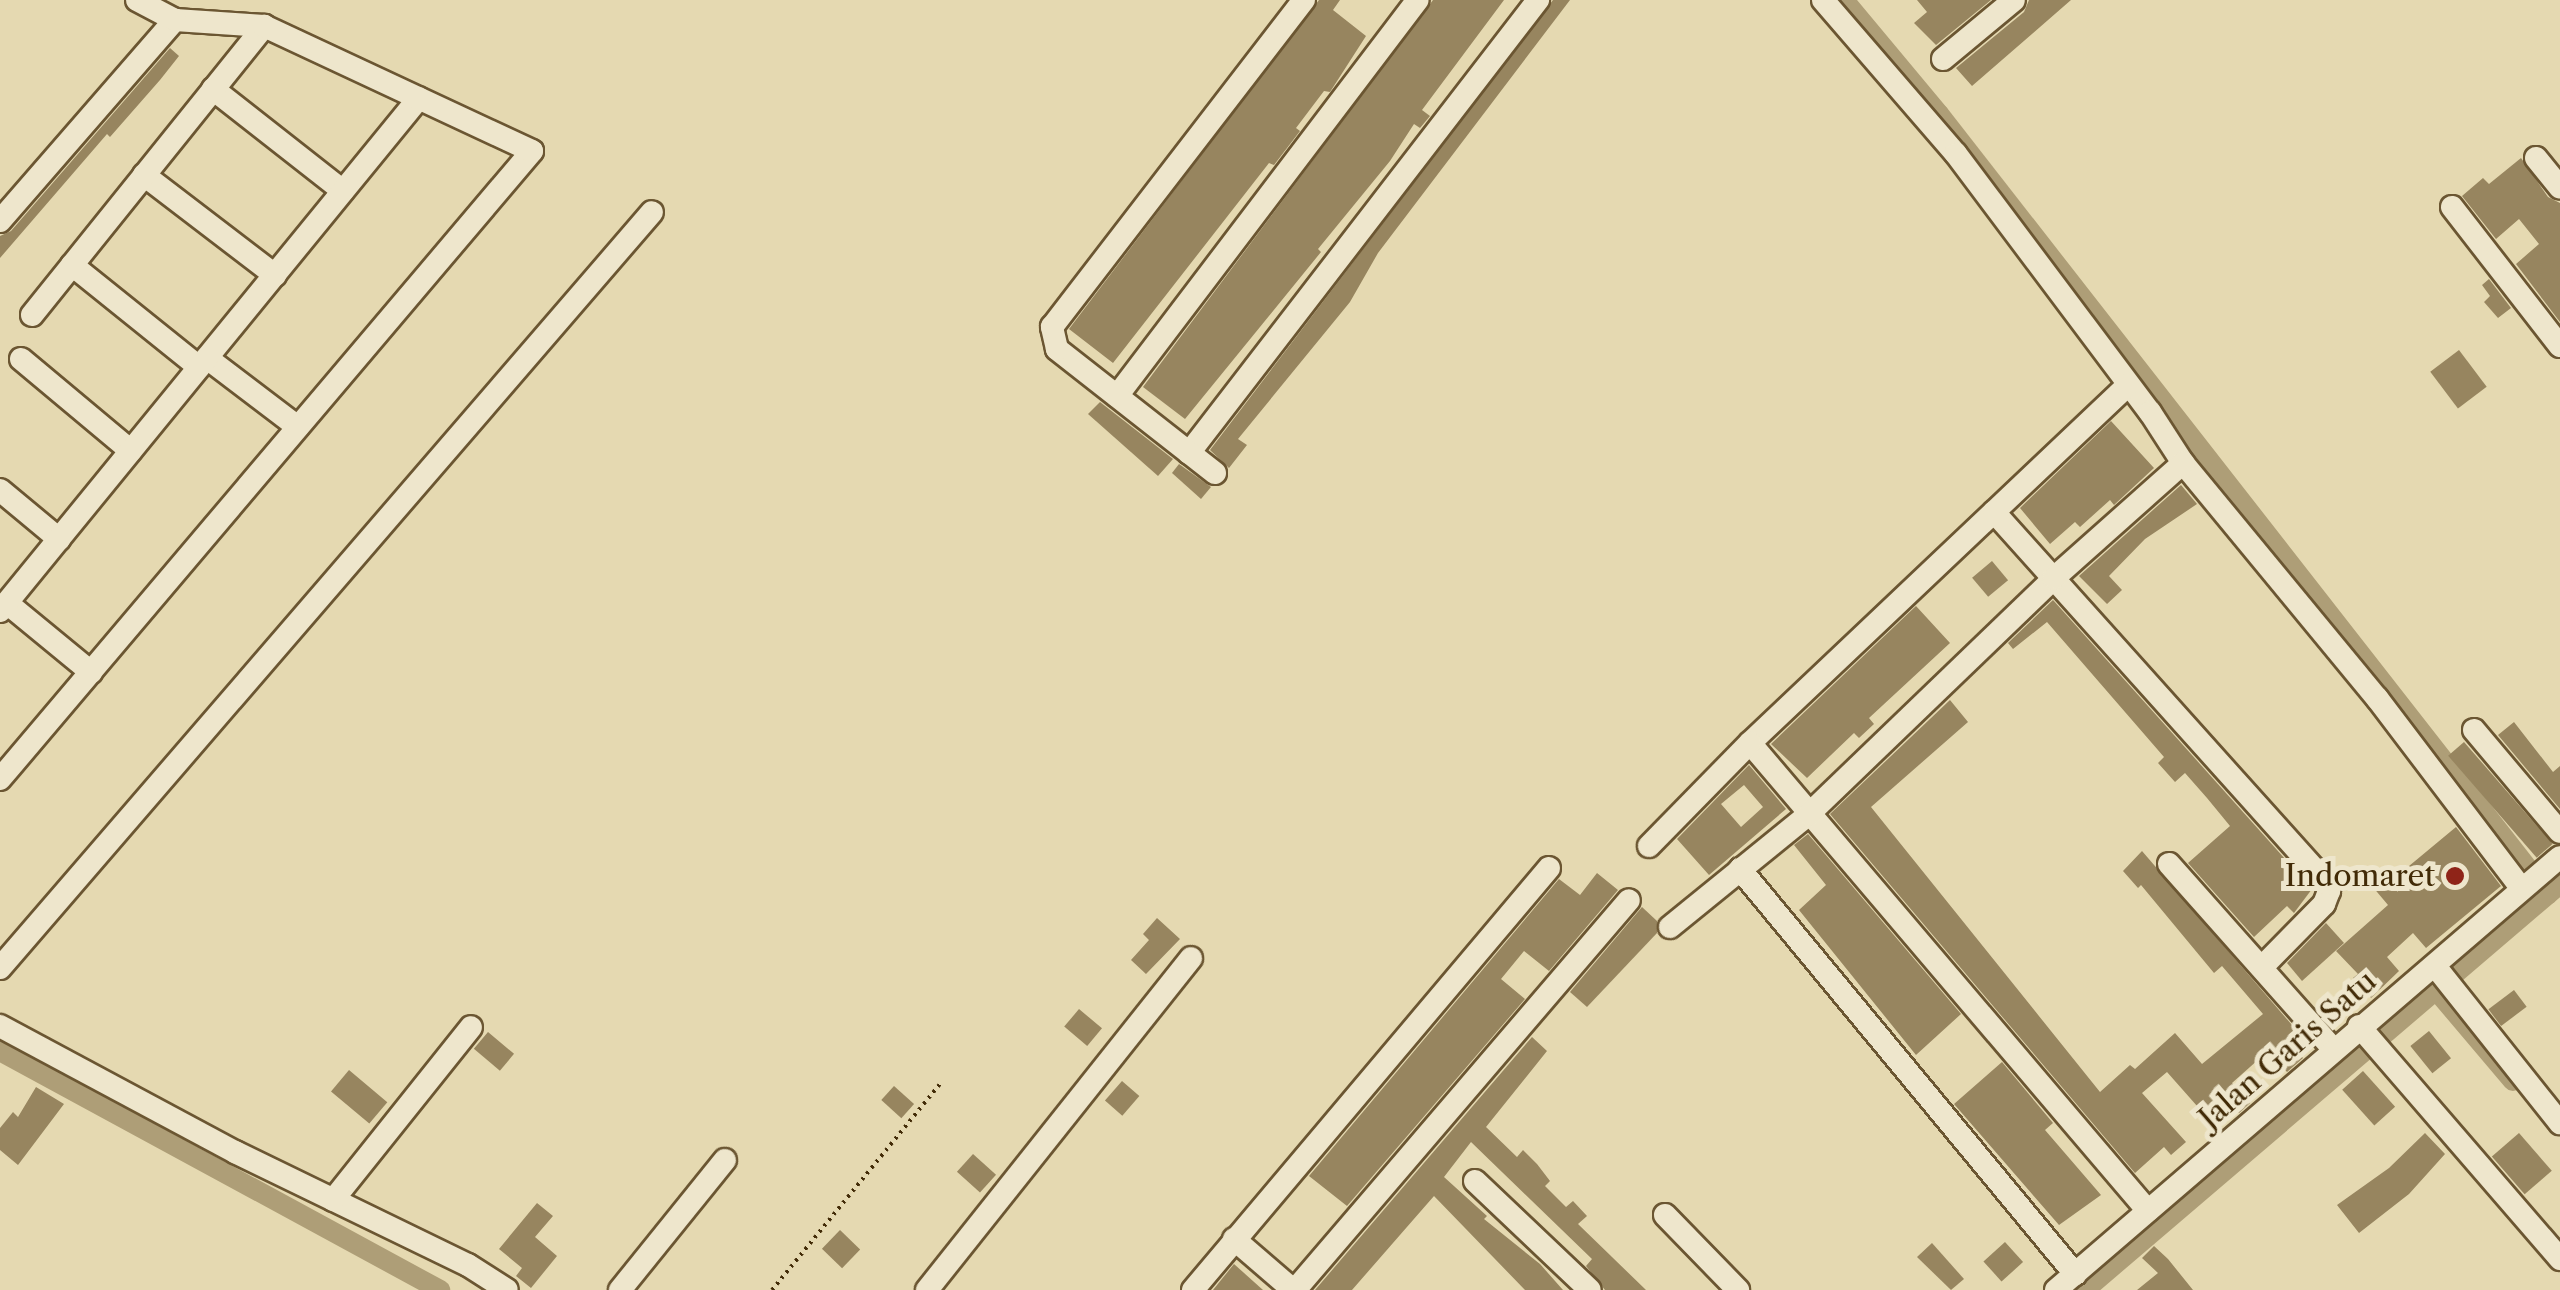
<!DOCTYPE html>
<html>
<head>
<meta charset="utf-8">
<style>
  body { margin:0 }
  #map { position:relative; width:2560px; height:1290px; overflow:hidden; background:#e5d9b1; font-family:"Libre Caslon Text",serif }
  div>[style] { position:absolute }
  .canal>* { height:20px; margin:-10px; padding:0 10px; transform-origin:10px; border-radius:10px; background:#ae9e77 }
  .building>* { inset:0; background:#97855f; transform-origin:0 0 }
  .path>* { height:4px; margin-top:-2px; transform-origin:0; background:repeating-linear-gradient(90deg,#422b07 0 2.5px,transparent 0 7.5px) }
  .roads { filter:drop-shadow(2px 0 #6b5632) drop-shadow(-2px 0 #6b5632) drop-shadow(0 2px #6b5632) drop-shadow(0 -2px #6b5632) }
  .minor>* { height:22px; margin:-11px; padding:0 11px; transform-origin:11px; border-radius:11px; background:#eee6cc }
  .dots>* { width:28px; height:28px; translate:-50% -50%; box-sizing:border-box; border:5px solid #eee6cc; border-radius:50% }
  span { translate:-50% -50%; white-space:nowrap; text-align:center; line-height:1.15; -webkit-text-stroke:10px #eee6cc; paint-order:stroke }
  .poi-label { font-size:30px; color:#422b07 }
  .right { translate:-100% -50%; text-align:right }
  .street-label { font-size:30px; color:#422b07 }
</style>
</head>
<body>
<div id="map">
  <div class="canal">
    <i style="left:1844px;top:0;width:148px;rotate:50.2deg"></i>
    <i style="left:1939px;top:114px;width:990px;rotate:52.02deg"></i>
    <i style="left:2436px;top:990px;width:119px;rotate:49.8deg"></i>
    <i style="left:0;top:1051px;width:501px;rotate:28.51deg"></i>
    <i style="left:2085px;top:1290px;width:625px;rotate:-40.52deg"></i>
  </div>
  <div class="building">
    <i style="clip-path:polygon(1319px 0,1340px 0,1333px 10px,1366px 36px,1330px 92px,1324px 91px,1296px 128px,1300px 131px,1274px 165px,1269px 163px,1113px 363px,1069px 329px)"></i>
    <i style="clip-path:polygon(1433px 0,1504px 0,1422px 110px,1430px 116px,1420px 128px,1414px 124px,1390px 161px,1318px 249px,1321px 252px,1185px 419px,1143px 387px)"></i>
    <i style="clip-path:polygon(1553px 0,1570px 0,1378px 253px,1350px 302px,1238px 439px,1247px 445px,1229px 468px,1210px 450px)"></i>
    <i style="clip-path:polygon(1917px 0,1991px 0,1936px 45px,1914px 23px,1927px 12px)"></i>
    <i style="clip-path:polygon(2029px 0,2071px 0,1972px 86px,1956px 68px,2024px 12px)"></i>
    <i style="clip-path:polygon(170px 48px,179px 56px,160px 80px,110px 137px,107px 134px,0 258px,0 236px,11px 231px)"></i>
    <i style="clip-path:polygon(2521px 158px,2548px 197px,2560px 203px,2560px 322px,2516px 264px,2539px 244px,2519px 219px,2496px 239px,2462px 196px,2483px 178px,2489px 184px)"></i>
    <i style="clip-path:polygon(2489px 279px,2511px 308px,2498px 318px,2484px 302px,2490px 296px,2482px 285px)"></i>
    <i style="left:2459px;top:350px;width:46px;height:36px;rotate:53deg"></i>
    <i style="clip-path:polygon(1100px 402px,1173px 459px,1158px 476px,1088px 414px)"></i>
    <i style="clip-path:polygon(2111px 421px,2154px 468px,2114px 505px,2110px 500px,2080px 527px,2075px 522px,2050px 544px,2020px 508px)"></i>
    <i style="clip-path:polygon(1179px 464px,1211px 487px,1201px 499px,1172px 473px)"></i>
    <i style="clip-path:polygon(2181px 485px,2197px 504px,2145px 539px,2109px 576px,2122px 590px,2107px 604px,2079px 576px)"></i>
    <i style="left:1992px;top:561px;width:25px;height:26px;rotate:50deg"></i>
    <i style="clip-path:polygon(2053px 600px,2312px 889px,2294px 913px,2287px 906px,2254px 937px,2188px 863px,2230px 826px,2207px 798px,2185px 773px,2175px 782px,2158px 763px,2164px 757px,2047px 622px,2013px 649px,2008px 643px)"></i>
    <i style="clip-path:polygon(1916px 606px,1950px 643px,1869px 718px,1874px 724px,1859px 738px,1854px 733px,1807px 778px,1771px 744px)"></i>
    <i style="clip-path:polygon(1950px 700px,1968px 722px,1871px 807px,2100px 1092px,2130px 1065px,2135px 1069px,2175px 1033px,2202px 1064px,2263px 1014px,2222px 966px,2214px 973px,2141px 885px,2138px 888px,2123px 871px,2142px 851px,2304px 1039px,2294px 1048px,2303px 1058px,2287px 1072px,2268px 1051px,2232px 1083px,2250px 1103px,2239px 1113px,2224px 1098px,2205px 1115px,2167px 1072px,2142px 1093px,2186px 1142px,2171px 1155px,2164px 1147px,2135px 1173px,1830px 814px)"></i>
    <i style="clip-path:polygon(2514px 722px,2553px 772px,2560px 766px,2560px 809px,2498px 735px)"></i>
    <i style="left:2464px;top:742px;width:135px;height:21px;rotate:49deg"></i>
    <i style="clip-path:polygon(evenodd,1749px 765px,1786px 809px,1709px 875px,1677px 839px,1749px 765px,1744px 785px,1763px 807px,1741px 827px,1721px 804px,1744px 785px)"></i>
    <i style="clip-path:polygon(2456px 827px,2501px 886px,2426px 948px,2413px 933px,2387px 957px,2399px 971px,2371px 998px,2353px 978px,2358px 974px,2336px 951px,2388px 905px,2372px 886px,2391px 869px,2397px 876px)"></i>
    <i style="clip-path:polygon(1808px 834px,1961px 1014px,1916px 1055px,1799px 910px,1826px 885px,1794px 845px)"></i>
    <i style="clip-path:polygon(1597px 873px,1618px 890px,1549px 971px,1524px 951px,1501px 979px,1525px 999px,1347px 1206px,1309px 1176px,1559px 879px,1580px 895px)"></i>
    <i style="clip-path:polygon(1642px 907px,1657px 921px,1657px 933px,1587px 1007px,1570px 992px)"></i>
    <i style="clip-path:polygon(1157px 918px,1180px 939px,1146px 974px,1131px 960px,1149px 940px,1143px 934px)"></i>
    <i style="clip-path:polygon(2326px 923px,2344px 943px,2302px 981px,2287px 963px)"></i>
    <i style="left:2514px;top:990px;width:21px;height:32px;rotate:53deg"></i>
    <i style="left:1079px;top:1009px;width:30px;height:23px;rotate:40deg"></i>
    <i style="left:2429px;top:1031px;width:35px;height:24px;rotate:51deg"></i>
    <i style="left:488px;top:1032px;width:34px;height:22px;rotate:40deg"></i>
    <i style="clip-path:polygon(1532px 1037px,1547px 1051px,1486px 1127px,1517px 1157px,1523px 1150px,1537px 1164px,1550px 1181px,1545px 1186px,1566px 1207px,1573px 1201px,1587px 1216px,1578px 1224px,1646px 1290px,1605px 1290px,1586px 1266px,1592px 1259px,1471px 1142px,1444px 1177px,1487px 1216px,1484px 1219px,1540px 1264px,1563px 1290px,1525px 1290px,1434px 1196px,1352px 1290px,1315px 1290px)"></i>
    <i style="clip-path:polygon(2002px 1062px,2053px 1123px,2045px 1130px,2101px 1195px,2059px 1225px,1954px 1104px)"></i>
    <i style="left:349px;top:1070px;width:50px;height:28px;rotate:40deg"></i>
    <i style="left:2363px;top:1071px;width:48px;height:28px;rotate:48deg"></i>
    <i style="left:1122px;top:1081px;width:23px;height:26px;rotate:41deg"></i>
    <i style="left:894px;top:1086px;width:27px;height:19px;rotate:42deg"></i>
    <i style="clip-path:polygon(36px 1087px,64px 1104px,18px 1165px,0 1150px,0 1128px,13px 1112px,18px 1117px)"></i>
    <i style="clip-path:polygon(2425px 1133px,2445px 1154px,2409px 1194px,2359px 1233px,2337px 1205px,2389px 1168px)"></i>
    <i style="left:2519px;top:1133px;width:50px;height:36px;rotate:49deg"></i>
    <i style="left:973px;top:1154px;width:31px;height:24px;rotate:42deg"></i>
    <i style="clip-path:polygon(537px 1203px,553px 1216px,535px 1237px,557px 1256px,531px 1288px,516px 1276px,522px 1268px,499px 1249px)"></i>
    <i style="left:840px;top:1230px;width:28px;height:26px;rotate:44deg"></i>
    <i style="left:2005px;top:1242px;width:27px;height:29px;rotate:48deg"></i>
    <i style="clip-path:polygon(1932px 1243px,1964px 1279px,1951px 1290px,1917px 1257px)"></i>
    <i style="clip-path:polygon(2154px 1246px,2168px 1259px,2193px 1290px,2137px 1290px,2158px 1273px,2142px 1258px)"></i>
    <i style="clip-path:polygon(1234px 1264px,1263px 1290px,1213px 1290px)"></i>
  </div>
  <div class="path">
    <i style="left:772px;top:1290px;width:267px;rotate:-50.8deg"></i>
  </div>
  <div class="roads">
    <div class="minor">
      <i style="left:1823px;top:0;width:203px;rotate:49.2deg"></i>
      <i style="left:1956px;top:154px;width:323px;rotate:53.1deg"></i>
      <i style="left:2150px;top:412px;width:61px;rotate:57.1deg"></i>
      <i style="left:2183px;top:463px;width:305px;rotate:50.5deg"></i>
      <i style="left:2377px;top:698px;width:238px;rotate:52.8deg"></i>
      <i style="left:1943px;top:59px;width:92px;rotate:-39.7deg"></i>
      <i style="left:213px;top:89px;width:165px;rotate:38.1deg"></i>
      <i style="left:2536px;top:158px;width:38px;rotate:51deg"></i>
      <i style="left:144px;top:175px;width:165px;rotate:37.4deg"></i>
      <i style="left:2452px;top:207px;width:176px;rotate:52.2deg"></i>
      <i style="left:0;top:221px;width:267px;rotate:-49deg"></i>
      <i style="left:72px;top:265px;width:163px;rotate:38.8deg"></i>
      <i style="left:32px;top:315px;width:371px;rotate:-51.2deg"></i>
      <i style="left:264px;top:26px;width:89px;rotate:-176.1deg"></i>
      <i style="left:175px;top:20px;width:43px;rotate:-152.2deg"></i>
      <i style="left:207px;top:358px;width:114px;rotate:37.2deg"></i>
      <i style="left:21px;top:359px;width:143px;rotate:39.9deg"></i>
      <i style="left:2128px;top:385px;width:521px;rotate:136.56deg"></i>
      <i style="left:1750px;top:743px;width:614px;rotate:49.62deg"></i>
      <i style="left:1117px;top:396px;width:497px;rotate:-52.8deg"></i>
      <i style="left:1189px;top:453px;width:572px;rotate:-52.39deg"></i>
      <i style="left:1215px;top:473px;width:201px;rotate:-141.9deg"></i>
      <i style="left:1057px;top:349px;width:23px;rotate:-103deg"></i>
      <i style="left:1052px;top:327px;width:413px;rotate:-52.4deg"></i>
      <i style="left:0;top:490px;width:77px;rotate:39.7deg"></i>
      <i style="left:1994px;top:512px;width:496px;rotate:48.1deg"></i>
      <i style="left:2325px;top:881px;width:11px;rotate:68deg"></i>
      <i style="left:2329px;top:891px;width:14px;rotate:111deg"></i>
      <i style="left:2324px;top:904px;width:88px;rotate:134.5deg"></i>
      <i style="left:7px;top:603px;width:109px;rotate:39.4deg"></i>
      <i style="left:0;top:611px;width:662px;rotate:-50.76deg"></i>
      <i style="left:2474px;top:730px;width:133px;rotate:49.9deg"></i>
      <i style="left:0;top:779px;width:823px;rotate:-49.73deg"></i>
      <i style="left:532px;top:151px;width:296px;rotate:-155deg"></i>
      <i style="left:1649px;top:846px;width:144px;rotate:-45.6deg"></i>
      <i style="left:2169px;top:864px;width:247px;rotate:48.4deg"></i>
      <i style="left:1740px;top:869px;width:526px;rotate:50.4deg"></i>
      <i style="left:1670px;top:927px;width:179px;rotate:-39.1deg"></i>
      <i style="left:1809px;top:814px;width:340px;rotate:-43.9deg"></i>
      <i style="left:2054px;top:578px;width:173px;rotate:-41.7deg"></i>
      <i style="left:2435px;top:966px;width:201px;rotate:51.5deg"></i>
      <i style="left:0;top:968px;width:998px;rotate:-49.22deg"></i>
      <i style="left:0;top:1026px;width:267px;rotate:28.2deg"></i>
      <i style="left:235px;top:1152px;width:259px;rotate:25.9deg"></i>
      <i style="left:468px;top:1265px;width:46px;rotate:32.7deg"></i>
      <i style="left:2359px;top:1026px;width:308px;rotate:49.2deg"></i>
      <i style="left:1475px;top:1181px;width:158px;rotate:43.5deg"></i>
      <i style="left:333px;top:1200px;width:221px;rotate:-51.4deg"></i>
      <i style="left:1665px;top:1215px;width:105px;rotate:45.8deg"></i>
      <i style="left:1234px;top:1239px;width:78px;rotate:40.8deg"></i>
      <i style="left:620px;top:1290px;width:167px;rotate:-51.1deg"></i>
      <i style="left:927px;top:1290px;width:424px;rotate:-51.5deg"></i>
      <i style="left:1193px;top:1290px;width:552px;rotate:-49.85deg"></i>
      <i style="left:1295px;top:1290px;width:513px;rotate:-49.42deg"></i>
      <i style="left:2056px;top:1290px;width:664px;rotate:-40.67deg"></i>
    </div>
  </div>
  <div class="dots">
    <i style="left:2455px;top:876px;background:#8f2418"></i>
  </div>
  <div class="poi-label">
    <span class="right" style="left:2435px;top:876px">Indomaret</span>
  </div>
  <div class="street-label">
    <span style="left:2288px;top:1050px;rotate:-41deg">Jalan Garis Satu</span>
  </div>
</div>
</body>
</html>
